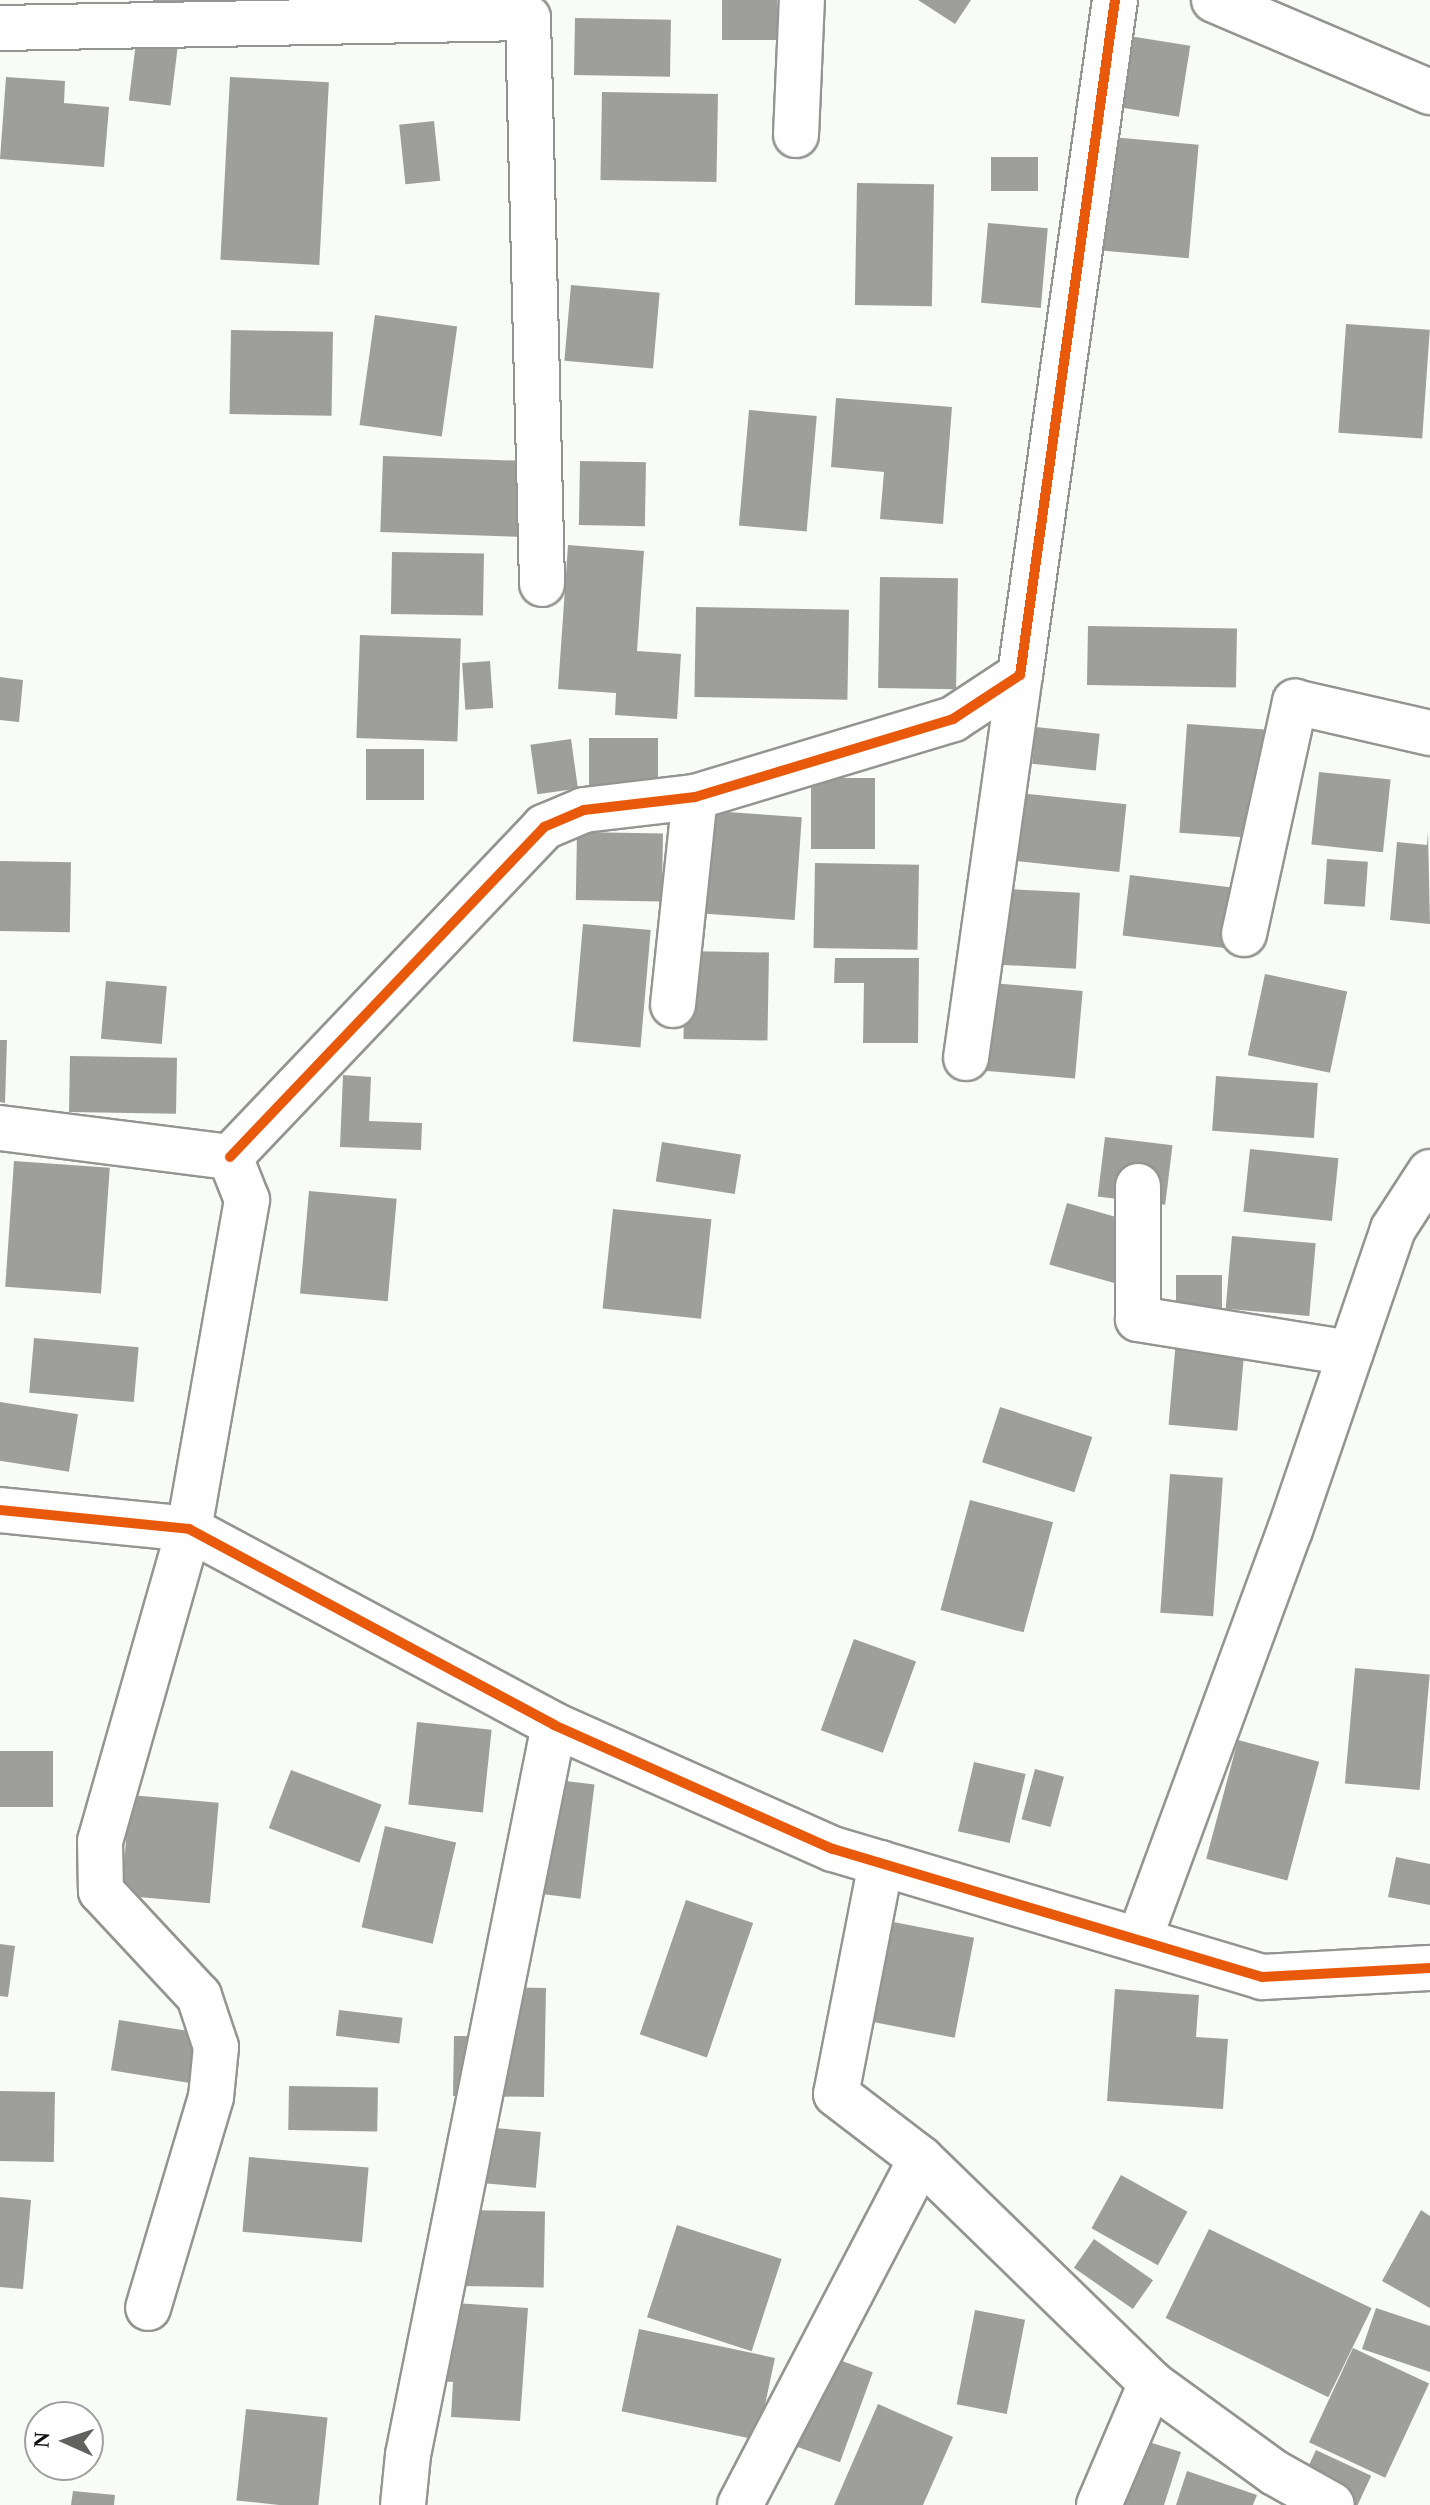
<!DOCTYPE html>
<html>
<head>
<meta charset="utf-8">
<style>
  body { margin:0 }
  #map { position:relative; width:1430px; height:2505px; overflow:hidden; background:#f9fbf6; font-family:Georgia,serif }
  div>[style] { position:absolute }
  .building>* { inset:0; background:#9e9f9b; transform-origin:0 0 }
  .roads { filter:drop-shadow(2px 0 #949593) drop-shadow(-2px 0 #949593) drop-shadow(0 2px #949593) drop-shadow(0 -2px #949593) }
  .street>* { height:44px; margin:-22px; padding:0 22px; transform-origin:22px; border-radius:22px; background:#fefefe }
  .cycleway>* { height:10px; margin:-5px; padding:0 5px; transform-origin:5px; border-radius:5px; background:#e8590c }
  span { translate:-50% -50%; white-space:nowrap; text-align:center; line-height:1.15; -webkit-text-stroke:8px #fff; paint-order:stroke }
  .north { position:absolute; left:24px; top:2401px; width:80px; height:80px; box-sizing:border-box; background:#fff; border:2px solid #9f9f9f; border-radius:50%; rotate:273deg; font-size:22px; font-weight:700; line-height:32px; text-align:center; color:#0f0f0f }
  .north::after { content:''; display:block; margin:auto; width:28px; height:36px; background:#616260; clip-path:polygon(50% 0,100% 100%,50% 72%,0 100%) }
</style>
</head>
<body>
<div id="map">
  <div class="building">
    <i style="clip-path:polygon(153px 0,193px 0,193px 2px,153px 6px)"></i>
    <i style="left:722px;top:0;width:55px;height:40px"></i>
    <i style="clip-path:polygon(918px 0,971px 0,955px 24px)"></i>
    <i style="left:575px;top:18px;width:96px;height:57px;rotate:1deg"></i>
    <i style="left:137px;top:34px;width:42px;height:67px;rotate:7deg"></i>
    <i style="left:1129px;top:36px;width:62px;height:72px;rotate:9deg"></i>
    <i style="clip-path:polygon(6px 77px,65px 81px,64px 103px,109px 107px,104px 167px,0 159px)"></i>
    <i style="left:230px;top:77px;width:99px;height:183px;rotate:3deg"></i>
    <i style="left:602px;top:92px;width:116px;height:88px;rotate:1deg"></i>
    <i style="left:434px;top:121px;width:60px;height:35px;rotate:84deg"></i>
    <i style="left:1100px;top:136px;width:99px;height:114px;rotate:5deg"></i>
    <i style="left:1038px;top:157px;width:34px;height:47px;rotate:90deg"></i>
    <i style="left:857px;top:183px;width:77px;height:122px;rotate:1deg"></i>
    <i style="left:988px;top:223px;width:60px;height:80px;rotate:5deg"></i>
    <i style="left:571px;top:285px;width:89px;height:76px;rotate:5deg"></i>
    <i style="left:375px;top:315px;width:83px;height:111px;rotate:8deg"></i>
    <i style="left:1346px;top:324px;width:84px;height:109px;rotate:4deg"></i>
    <i style="left:231px;top:330px;width:102px;height:84px;rotate:1deg"></i>
    <i style="clip-path:polygon(836px 398px,952px 407px,943px 524px,880px 519px,884px 472px,831px 467px)"></i>
    <i style="left:749px;top:410px;width:68px;height:116px;rotate:5deg"></i>
    <i style="left:383px;top:456px;width:138px;height:76px;rotate:2deg"></i>
    <i style="left:580px;top:461px;width:66px;height:64px;rotate:1deg"></i>
    <i style="clip-path:polygon(568px 545px,644px 551px,637px 651px,681px 654px,677px 719px,615px 715px,616px 693px,558px 689px)"></i>
    <i style="left:392px;top:552px;width:92px;height:62px;rotate:1deg"></i>
    <i style="left:880px;top:577px;width:78px;height:111px;rotate:1deg"></i>
    <i style="left:696px;top:607px;width:153px;height:90px;rotate:1deg"></i>
    <i style="left:1088px;top:626px;width:149px;height:59px;rotate:1deg"></i>
    <i style="left:360px;top:635px;width:101px;height:103px;rotate:2deg"></i>
    <i style="left:490px;top:661px;width:47px;height:28px;rotate:86deg"></i>
    <i style="clip-path:polygon(0 677px,23px 680px,19px 722px,0 720px)"></i>
    <i style="left:1187px;top:724px;width:92px;height:109px;rotate:4deg"></i>
    <i style="left:1036px;top:727px;width:64px;height:37px;rotate:6deg"></i>
    <i style="left:589px;top:738px;width:69px;height:53px"></i>
    <i style="left:571px;top:739px;width:50px;height:41px;rotate:82deg"></i>
    <i style="left:366px;top:749px;width:58px;height:51px"></i>
    <i style="left:1319px;top:772px;width:72px;height:73px;rotate:6deg"></i>
    <i style="left:811px;top:778px;width:64px;height:71px"></i>
    <i style="left:1019px;top:793px;width:108px;height:68px;rotate:6deg"></i>
    <i style="left:713px;top:811px;width:89px;height:103px;rotate:4deg"></i>
    <i style="left:577px;top:832px;width:86px;height:68px;rotate:1deg"></i>
    <i style="clip-path:polygon(1428px 832px,1430px 924px,1390px 920px,1397px 842px,1427px 845px)"></i>
    <i style="left:1327px;top:859px;width:41px;height:45px;rotate:4deg"></i>
    <i style="left:0;top:861px;width:71px;height:70px;rotate:1deg"></i>
    <i style="left:815px;top:863px;width:104px;height:85px;rotate:1deg"></i>
    <i style="left:1130px;top:875px;width:113px;height:61px;rotate:7deg"></i>
    <i style="left:1007px;top:889px;width:73px;height:76px;rotate:3deg"></i>
    <i style="left:583px;top:924px;width:68px;height:118px;rotate:5deg"></i>
    <i style="left:685px;top:951px;width:84px;height:88px;rotate:1deg"></i>
    <i style="clip-path:polygon(835px 958px,919px 958px,918px 1043px,863px 1043px,864px 983px,834px 983px)"></i>
    <i style="left:1265px;top:974px;width:84px;height:83px;rotate:12deg"></i>
    <i style="left:106px;top:981px;width:61px;height:58px;rotate:5deg"></i>
    <i style="left:992px;top:983px;width:91px;height:88px;rotate:5deg"></i>
    <i style="clip-path:polygon(0 1040px,7px 1040px,5px 1103px,0 1102px)"></i>
    <i style="left:70px;top:1056px;width:107px;height:56px;rotate:1deg"></i>
    <i style="clip-path:polygon(343px 1075px,371px 1077px,369px 1121px,422px 1123px,421px 1150px,340px 1147px)"></i>
    <i style="left:1216px;top:1076px;width:102px;height:55px;rotate:4deg"></i>
    <i style="left:1105px;top:1137px;width:68px;height:60px;rotate:7deg"></i>
    <i style="left:662px;top:1142px;width:80px;height:40px;rotate:9deg"></i>
    <i style="left:1250px;top:1149px;width:89px;height:63px;rotate:6deg"></i>
    <i style="left:14px;top:1161px;width:96px;height:126px;rotate:4deg"></i>
    <i style="left:309px;top:1191px;width:88px;height:103px;rotate:5deg"></i>
    <i style="left:1067px;top:1203px;width:82px;height:64px;rotate:16deg"></i>
    <i style="left:613px;top:1209px;width:99px;height:100px;rotate:6deg"></i>
    <i style="left:1232px;top:1236px;width:84px;height:73px;rotate:5deg"></i>
    <i style="left:1176px;top:1275px;width:46px;height:41px"></i>
    <i style="left:34px;top:1338px;width:105px;height:55px;rotate:5deg"></i>
    <i style="left:1176px;top:1340px;width:69px;height:85px;rotate:5deg"></i>
    <i style="left:0;top:1402px;width:79px;height:58px;rotate:9deg"></i>
    <i style="left:1000px;top:1407px;width:97px;height:58px;rotate:18deg"></i>
    <i style="left:1170px;top:1474px;width:53px;height:139px;rotate:4deg"></i>
    <i style="left:970px;top:1500px;width:86px;height:114px;rotate:15deg"></i>
    <i style="left:854px;top:1639px;width:66px;height:97px;rotate:20deg"></i>
    <i style="left:1355px;top:1668px;width:75px;height:116px;rotate:5deg"></i>
    <i style="left:417px;top:1722px;width:75px;height:83px;rotate:6deg"></i>
    <i style="left:1238px;top:1740px;width:84px;height:123px;rotate:15deg"></i>
    <i style="left:0;top:1751px;width:53px;height:56px"></i>
    <i style="left:974px;top:1762px;width:53px;height:71px;rotate:13deg"></i>
    <i style="left:1035px;top:1769px;width:30px;height:52px;rotate:15deg"></i>
    <i style="left:291px;top:1770px;width:97px;height:62px;rotate:21deg"></i>
    <i style="left:525px;top:1776px;width:70px;height:115px;rotate:7deg"></i>
    <i style="left:130px;top:1795px;width:89px;height:101px;rotate:5deg"></i>
    <i style="left:385px;top:1826px;width:73px;height:104px;rotate:13deg"></i>
    <i style="clip-path:polygon(1396px 1857px,1430px 1864px,1430px 1905px,1388px 1897px)"></i>
    <i style="left:686px;top:1900px;width:71px;height:142px;rotate:19deg"></i>
    <i style="left:873px;top:1918px;width:103px;height:102px;rotate:11deg"></i>
    <i style="clip-path:polygon(0 1944px,15px 1946px,8px 1997px,0 1996px)"></i>
    <i style="clip-path:polygon(499px 1987px,546px 1988px,544px 2097px,453px 2096px,454px 2036px,498px 2036px)"></i>
    <i style="clip-path:polygon(1115px 1989px,1199px 1995px,1196px 2037px,1228px 2039px,1223px 2109px,1107px 2101px)"></i>
    <i style="left:339px;top:2010px;width:64px;height:26px;rotate:7deg"></i>
    <i style="left:119px;top:2020px;width:80px;height:51px;rotate:9deg"></i>
    <i style="left:289px;top:2086px;width:89px;height:44px;rotate:1deg"></i>
    <i style="left:0;top:2091px;width:55px;height:70px;rotate:1deg"></i>
    <i style="left:483px;top:2127px;width:58px;height:56px;rotate:5deg"></i>
    <i style="left:249px;top:2157px;width:120px;height:75px;rotate:5deg"></i>
    <i style="left:1121px;top:2175px;width:76px;height:61px;rotate:29deg"></i>
    <i style="clip-path:polygon(0 2197px,31px 2200px,23px 2289px,0 2287px)"></i>
    <i style="left:461px;top:2210px;width:84px;height:76px;rotate:1deg"></i>
    <i style="clip-path:polygon(1421px 2210px,1430px 2216px,1430px 2308px,1382px 2281px)"></i>
    <i style="left:677px;top:2225px;width:110px;height:97px;rotate:18deg"></i>
    <i style="left:1209px;top:2229px;width:181px;height:99px;rotate:26deg"></i>
    <i style="left:1094px;top:2239px;width:72px;height:35px;rotate:35deg"></i>
    <i style="clip-path:polygon(426px 2301px,528px 2308px,520px 2421px,451px 2417px,453px 2382px,421px 2380px)"></i>
    <i style="clip-path:polygon(1376px 2308px,1430px 2326px,1430px 2372px,1362px 2349px)"></i>
    <i style="left:975px;top:2310px;width:51px;height:96px;rotate:11deg"></i>
    <i style="left:639px;top:2329px;width:139px;height:84px;rotate:12deg"></i>
    <i style="left:1353px;top:2348px;width:84px;height:104px;rotate:25deg"></i>
    <i style="left:823px;top:2354px;width:53px;height:96px;rotate:20deg"></i>
    <i style="clip-path:polygon(878px 2404px,953px 2437px,923px 2505px,834px 2505px)"></i>
    <i style="left:246px;top:2409px;width:82px;height:92px;rotate:6deg"></i>
    <i style="clip-path:polygon(1136px 2438px,1181px 2452px,1164px 2505px,1114px 2505px)"></i>
    <i style="left:1316px;top:2450px;width:61px;height:34px;rotate:25deg"></i>
    <i style="clip-path:polygon(1187px 2471px,1257px 2495px,1253px 2505px,1176px 2505px)"></i>
    <i style="clip-path:polygon(73px 2491px,115px 2495px,114px 2505px,71px 2505px)"></i>
  </div>
  <div class="roads">
    <div class="street">
      <i style="left:1214px;top:0;width:235px;rotate:23.1deg"></i>
      <i style="left:0;top:28px;width:528px;rotate:-1.09deg"></i>
      <i style="left:528px;top:18px;width:566px;rotate:88.58deg"></i>
      <i style="left:796px;top:135px;width:135px;rotate:-87.5deg"></i>
      <i style="left:1244px;top:934px;width:238px;rotate:-77.6deg"></i>
      <i style="left:1295px;top:702px;width:139px;rotate:12.9deg"></i>
      <i style="left:673px;top:1005px;width:209px;rotate:-84deg"></i>
      <i style="left:966px;top:1058px;width:387px;rotate:-82deg"></i>
      <i style="left:0;top:1128px;width:232px;rotate:7.2deg"></i>
      <i style="left:230px;top:1157px;width:46px;rotate:68.4deg"></i>
      <i style="left:247px;top:1200px;width:334px;rotate:100deg"></i>
      <i style="left:189px;top:1529px;width:324px;rotate:105.9deg"></i>
      <i style="left:100px;top:1841px;width:50px;rotate:88.9deg"></i>
      <i style="left:101px;top:1891px;width:144px;rotate:47deg"></i>
      <i style="left:199px;top:1996px;width:54px;rotate:71.6deg"></i>
      <i style="left:216px;top:2047px;width:50px;rotate:95.7deg"></i>
      <i style="left:211px;top:2097px;width:220px;rotate:106.6deg"></i>
      <i style="left:230px;top:1157px;width:456px;rotate:-46.4deg"></i>
      <i style="left:544px;top:827px;width:43px;rotate:-23deg"></i>
      <i style="left:584px;top:810px;width:112px;rotate:-6.7deg"></i>
      <i style="left:695px;top:797px;width:270px;rotate:-16.8deg"></i>
      <i style="left:953px;top:719px;width:80px;rotate:-33.3deg"></i>
      <i style="left:1020px;top:675px;width:682px;rotate:-81.99deg"></i>
      <i style="left:1138px;top:1186px;width:133px;rotate:90deg"></i>
      <i style="left:1138px;top:1319px;width:215px;rotate:9.1deg"></i>
      <i style="left:0;top:1510px;width:190px;rotate:5.7deg"></i>
      <i style="left:189px;top:1529px;width:414px;rotate:28.2deg"></i>
      <i style="left:554px;top:1725px;width:305px;rotate:24deg"></i>
      <i style="left:833px;top:1849px;width:448px;rotate:16.6deg"></i>
      <i style="left:1262px;top:1977px;width:168px;rotate:-3.1deg"></i>
      <i style="left:881px;top:1863px;width:235px;rotate:101deg"></i>
      <i style="left:836px;top:2094px;width:107px;rotate:37.4deg"></i>
      <i style="left:921px;top:2159px;width:321px;rotate:44.2deg"></i>
      <i style="left:1151px;top:2383px;width:153px;rotate:36deg"></i>
      <i style="left:1275px;top:2473px;width:65px;rotate:29.3deg"></i>
      <i style="left:1139px;top:1940px;width:437px;rotate:-69.8deg"></i>
      <i style="left:1290px;top:1530px;width:318px;rotate:-71.1deg"></i>
      <i style="left:1393px;top:1229px;width:68px;rotate:-57deg"></i>
      <i style="left:403px;top:2505px;width:50px;rotate:-84.3deg"></i>
      <i style="left:408px;top:2455px;width:744px;rotate:-78.69deg"></i>
      <i style="left:740px;top:2505px;width:390px;rotate:-62.4deg"></i>
      <i style="left:1099px;top:2505px;width:133px;rotate:-66.9deg"></i>
    </div>
  </div>
  <div class="cycleway">
    <i style="left:230px;top:1157px;width:456px;rotate:-46.4deg"></i>
    <i style="left:544px;top:827px;width:43px;rotate:-23deg"></i>
    <i style="left:584px;top:810px;width:112px;rotate:-6.7deg"></i>
    <i style="left:695px;top:797px;width:270px;rotate:-16.8deg"></i>
    <i style="left:953px;top:719px;width:80px;rotate:-33.3deg"></i>
    <i style="left:1020px;top:675px;width:682px;rotate:-81.99deg"></i>
    <i style="left:0;top:1510px;width:190px;rotate:5.7deg"></i>
    <i style="left:189px;top:1529px;width:414px;rotate:28.2deg"></i>
    <i style="left:554px;top:1725px;width:305px;rotate:24deg"></i>
    <i style="left:833px;top:1849px;width:448px;rotate:16.6deg"></i>
    <i style="left:1262px;top:1977px;width:168px;rotate:-3.1deg"></i>
  </div>
  <div class="north">N</div>
</div>
</body>
</html>
